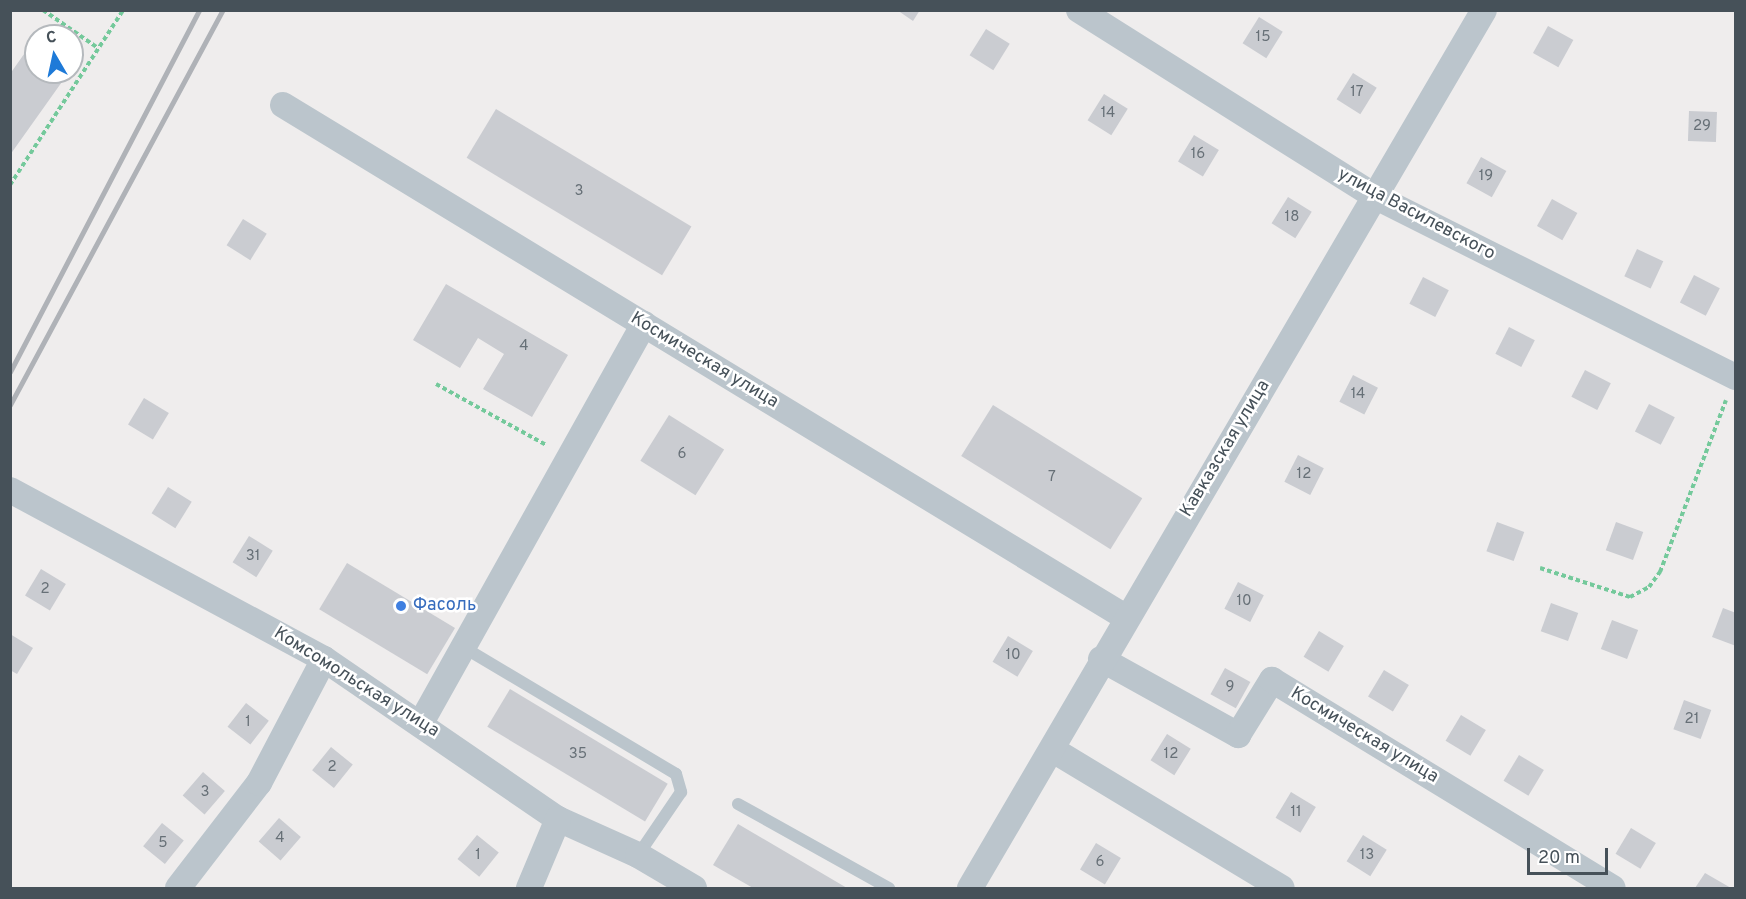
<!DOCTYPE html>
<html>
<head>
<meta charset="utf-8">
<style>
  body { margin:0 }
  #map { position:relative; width:1746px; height:899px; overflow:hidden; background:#efeded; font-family:Overpass,sans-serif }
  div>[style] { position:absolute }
  .building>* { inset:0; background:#caccd1; transform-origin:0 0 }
  .path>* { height:4px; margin-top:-2px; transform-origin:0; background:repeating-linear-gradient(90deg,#74c99b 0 4.5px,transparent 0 7.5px) }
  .service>* { height:12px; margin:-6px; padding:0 6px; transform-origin:6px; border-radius:6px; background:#bbc5cc }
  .minor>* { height:26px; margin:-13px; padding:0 13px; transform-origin:13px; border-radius:13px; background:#bbc5cc }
  .rail>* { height:4.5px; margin:-2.25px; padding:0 2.25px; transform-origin:2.25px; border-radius:2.25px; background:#afb2b7 }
  .dots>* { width:16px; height:16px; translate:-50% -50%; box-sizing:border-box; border:3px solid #fff; border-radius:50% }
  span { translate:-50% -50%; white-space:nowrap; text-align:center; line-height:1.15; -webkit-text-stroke:5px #fff; paint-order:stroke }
  .number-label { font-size:15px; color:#677077 }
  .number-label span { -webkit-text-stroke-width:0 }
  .street-label { font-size:18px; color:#465159 }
  .shop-label { font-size:18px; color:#366cbe }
  .left { translate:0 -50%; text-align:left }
  .frame { position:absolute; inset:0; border:12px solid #465159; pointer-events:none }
  .north { position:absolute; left:24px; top:24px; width:60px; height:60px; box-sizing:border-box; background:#fff; border:2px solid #b5b9bd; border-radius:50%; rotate:351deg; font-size:16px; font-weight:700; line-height:24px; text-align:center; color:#465159 }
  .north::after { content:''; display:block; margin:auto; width:21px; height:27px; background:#1e7ad8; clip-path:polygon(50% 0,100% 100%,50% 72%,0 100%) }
  .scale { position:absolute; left:1527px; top:848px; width:81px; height:27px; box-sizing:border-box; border:3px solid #465159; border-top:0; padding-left:8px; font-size:18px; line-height:21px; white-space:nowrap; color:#465159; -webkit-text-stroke:4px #fff; paint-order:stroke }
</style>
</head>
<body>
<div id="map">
  <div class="building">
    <i style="clip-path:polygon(897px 10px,920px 10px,913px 21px)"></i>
    <i style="left:1259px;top:17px;width:28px;height:31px;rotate:32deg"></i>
    <i style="left:1548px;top:26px;width:29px;height:31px;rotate:29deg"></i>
    <i style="left:986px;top:29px;width:28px;height:31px;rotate:32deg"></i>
    <i style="clip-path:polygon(36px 37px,36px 72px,69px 72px,10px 155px,10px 74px)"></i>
    <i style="left:1353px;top:73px;width:28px;height:31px;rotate:32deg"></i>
    <i style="left:1104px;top:94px;width:28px;height:31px;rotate:32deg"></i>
    <i style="left:496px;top:109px;width:228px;height:57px;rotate:31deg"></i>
    <i style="left:1689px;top:111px;width:28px;height:30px;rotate:2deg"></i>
    <i style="left:1194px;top:135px;width:29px;height:31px;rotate:31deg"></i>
    <i style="left:1481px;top:157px;width:29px;height:30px;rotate:29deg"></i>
    <i style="left:1288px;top:197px;width:28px;height:31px;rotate:32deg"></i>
    <i style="left:1552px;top:199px;width:29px;height:31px;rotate:29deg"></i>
    <i style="left:243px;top:219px;width:28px;height:31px;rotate:32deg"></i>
    <i style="left:1637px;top:249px;width:29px;height:30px;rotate:25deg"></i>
    <i style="left:1694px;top:275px;width:29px;height:31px;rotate:27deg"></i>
    <i style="left:1423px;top:277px;width:29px;height:30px;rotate:27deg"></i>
    <i style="clip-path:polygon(446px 284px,568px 355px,532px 417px,483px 389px,504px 354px,478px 338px,460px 368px,413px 340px)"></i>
    <i style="left:1509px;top:327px;width:29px;height:30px;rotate:27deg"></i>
    <i style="left:1585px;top:370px;width:29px;height:30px;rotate:27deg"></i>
    <i style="left:1353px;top:375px;width:28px;height:30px;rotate:27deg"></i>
    <i style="left:144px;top:398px;width:29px;height:31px;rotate:31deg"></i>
    <i style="left:1649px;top:404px;width:29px;height:31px;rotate:27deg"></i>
    <i style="left:993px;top:405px;width:176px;height:60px;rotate:32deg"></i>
    <i style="left:669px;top:415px;width:65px;height:54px;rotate:32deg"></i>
    <i style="left:1298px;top:455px;width:29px;height:30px;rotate:27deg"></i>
    <i style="left:168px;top:487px;width:28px;height:31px;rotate:32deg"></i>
    <i style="left:1497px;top:522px;width:29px;height:31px;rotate:20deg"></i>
    <i style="left:1616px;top:522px;width:29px;height:30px;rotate:20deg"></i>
    <i style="left:249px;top:536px;width:28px;height:31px;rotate:32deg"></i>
    <i style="left:347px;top:563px;width:126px;height:54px;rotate:31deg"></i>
    <i style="left:41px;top:569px;width:29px;height:31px;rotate:31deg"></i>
    <i style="left:1238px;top:582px;width:29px;height:30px;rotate:27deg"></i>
    <i style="left:1551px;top:603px;width:29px;height:30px;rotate:20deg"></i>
    <i style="clip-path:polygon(1723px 608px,1736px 613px,1736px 646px,1712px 637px)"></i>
    <i style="left:1612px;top:620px;width:28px;height:31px;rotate:21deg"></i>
    <i style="left:1319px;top:631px;width:29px;height:30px;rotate:31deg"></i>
    <i style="clip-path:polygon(10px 634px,33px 648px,17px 674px,10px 670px)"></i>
    <i style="left:1008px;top:636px;width:29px;height:30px;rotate:31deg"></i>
    <i style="left:1225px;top:668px;width:29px;height:30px;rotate:29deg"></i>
    <i style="left:1384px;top:670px;width:29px;height:31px;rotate:31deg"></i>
    <i style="left:510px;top:689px;width:184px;height:44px;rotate:31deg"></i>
    <i style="left:1684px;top:700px;width:29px;height:31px;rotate:20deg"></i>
    <i style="left:246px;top:703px;width:29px;height:30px;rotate:38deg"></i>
    <i style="left:1461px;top:715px;width:29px;height:30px;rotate:31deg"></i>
    <i style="left:1167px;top:734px;width:28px;height:31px;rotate:32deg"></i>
    <i style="left:331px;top:747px;width:28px;height:30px;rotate:39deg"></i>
    <i style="left:1519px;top:755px;width:29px;height:30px;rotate:31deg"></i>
    <i style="left:203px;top:772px;width:29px;height:31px;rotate:41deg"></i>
    <i style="left:1291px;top:792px;width:29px;height:30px;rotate:31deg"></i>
    <i style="left:279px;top:818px;width:29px;height:31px;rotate:41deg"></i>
    <i style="left:162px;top:823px;width:28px;height:30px;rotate:39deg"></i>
    <i style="clip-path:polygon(738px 824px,847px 888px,753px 888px,713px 865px)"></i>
    <i style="left:1631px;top:828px;width:29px;height:30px;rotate:31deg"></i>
    <i style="left:477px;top:835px;width:28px;height:31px;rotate:39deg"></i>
    <i style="left:1363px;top:835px;width:28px;height:31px;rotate:32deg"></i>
    <i style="left:1096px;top:843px;width:29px;height:31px;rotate:31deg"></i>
    <i style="clip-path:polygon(1705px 873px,1731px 888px,1695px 888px)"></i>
  </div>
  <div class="path">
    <i style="left:43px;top:10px;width:67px;rotate:34.6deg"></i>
    <i style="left:10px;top:185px;width:208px;rotate:-57.1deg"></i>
    <i style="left:436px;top:384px;width:126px;rotate:29deg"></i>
    <i style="left:1540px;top:568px;width:95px;rotate:17.9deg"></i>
    <i style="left:1630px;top:597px;width:21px;rotate:-28deg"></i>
    <i style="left:1649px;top:587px;width:19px;rotate:-54deg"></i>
    <i style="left:1660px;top:572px;width:184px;rotate:-69deg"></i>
  </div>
  <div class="service">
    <i style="left:463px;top:647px;width:248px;rotate:30.8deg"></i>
    <i style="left:676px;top:774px;width:19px;rotate:74deg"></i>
    <i style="left:681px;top:792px;width:76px;rotate:124.3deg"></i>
    <i style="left:738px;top:804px;width:173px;rotate:29.1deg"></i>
  </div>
  <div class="minor">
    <i style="left:1079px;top:10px;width:353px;rotate:32.2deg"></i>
    <i style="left:1378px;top:198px;width:400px;rotate:26.6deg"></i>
    <i style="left:283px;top:105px;width:985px;rotate:31.3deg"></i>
    <i style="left:10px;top:490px;width:357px;rotate:28.3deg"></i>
    <i style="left:324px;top:659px;width:283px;rotate:34.4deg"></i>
    <i style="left:558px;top:819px;width:88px;rotate:24.2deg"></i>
    <i style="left:638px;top:855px;width:65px;rotate:30.5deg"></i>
    <i style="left:1101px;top:659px;width:157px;rotate:29deg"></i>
    <i style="left:1238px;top:735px;width:65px;rotate:-58.3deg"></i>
    <i style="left:1272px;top:680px;width:399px;rotate:31.4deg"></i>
    <i style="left:422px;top:721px;width:455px;rotate:-60.8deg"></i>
    <i style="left:1053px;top:750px;width:267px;rotate:31.1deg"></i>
    <i style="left:178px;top:888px;width:133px;rotate:-52.4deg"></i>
    <i style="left:259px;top:783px;width:140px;rotate:-62.3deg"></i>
    <i style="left:529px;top:888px;width:75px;rotate:-67.2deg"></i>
    <i style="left:970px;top:888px;width:1017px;rotate:-59.65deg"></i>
  </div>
  <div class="rail">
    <i style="left:10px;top:372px;width:408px;rotate:-62.4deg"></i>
    <i style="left:10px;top:405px;width:449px;rotate:-61.7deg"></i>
  </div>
  <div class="dots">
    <i style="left:401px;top:606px;background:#3f7fe0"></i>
  </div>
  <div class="number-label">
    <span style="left:1263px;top:38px">15</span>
    <span style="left:1357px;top:93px">17</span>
    <span style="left:1108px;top:114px">14</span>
    <span style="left:1702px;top:127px">29</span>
    <span style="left:1198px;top:155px">16</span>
    <span style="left:1486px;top:177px">19</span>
    <span style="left:579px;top:192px">3</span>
    <span style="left:1292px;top:218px">18</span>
    <span style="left:524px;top:347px">4</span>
    <span style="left:1358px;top:395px">14</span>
    <span style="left:682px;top:455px">6</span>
    <span style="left:1304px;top:475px">12</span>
    <span style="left:1052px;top:478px">7</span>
    <span style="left:253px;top:557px">31</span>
    <span style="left:45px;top:590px">2</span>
    <span style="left:1244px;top:602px">10</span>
    <span style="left:1013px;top:656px">10</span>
    <span style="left:1230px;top:688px">9</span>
    <span style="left:1692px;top:720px">21</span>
    <span style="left:248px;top:723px">1</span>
    <span style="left:578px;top:755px">35</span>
    <span style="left:1171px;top:755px">12</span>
    <span style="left:332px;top:768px">2</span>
    <span style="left:205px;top:793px">3</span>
    <span style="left:1296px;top:813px">11</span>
    <span style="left:280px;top:839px">4</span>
    <span style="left:163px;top:844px">5</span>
    <span style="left:478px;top:856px">1</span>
    <span style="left:1367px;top:856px">13</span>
    <span style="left:1100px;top:863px">6</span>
  </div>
  <div class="street-label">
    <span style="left:1416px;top:215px;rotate:28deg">улица Василевского</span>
    <span style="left:704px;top:361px;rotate:31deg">Космическая улица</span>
    <span style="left:1226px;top:449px;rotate:-59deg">Кавказская улица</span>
    <span style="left:356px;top:683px;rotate:32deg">Комсомольская улица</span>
    <span style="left:1364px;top:736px;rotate:31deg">Космическая улица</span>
  </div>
  <div class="shop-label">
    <span class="left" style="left:413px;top:606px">Фасоль</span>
  </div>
  <div class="frame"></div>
  <div class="north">С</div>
  <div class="scale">20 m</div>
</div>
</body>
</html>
